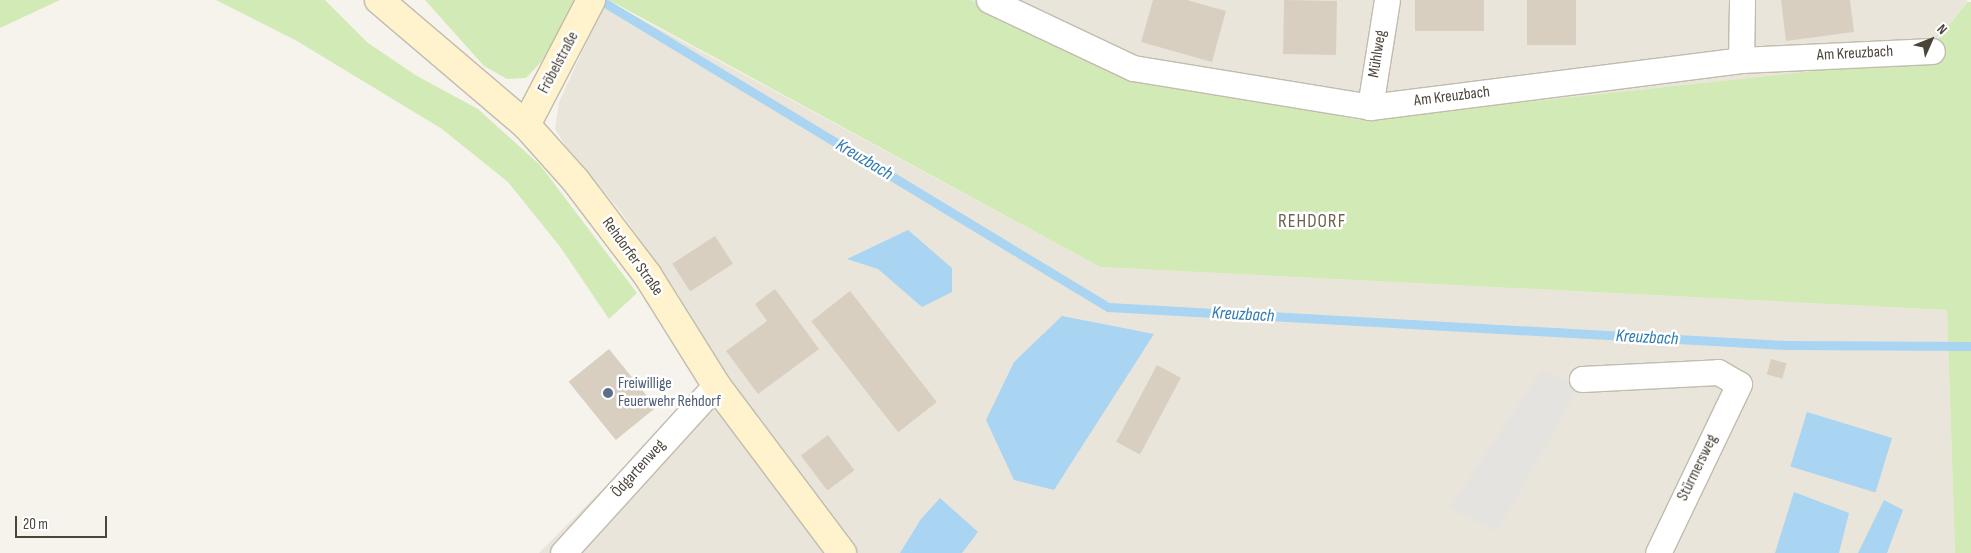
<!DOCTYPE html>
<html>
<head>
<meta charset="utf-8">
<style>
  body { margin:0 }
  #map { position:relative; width:1971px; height:553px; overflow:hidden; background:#f6f3ec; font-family:"Sofia Sans Condensed",sans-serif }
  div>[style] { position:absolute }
  .residential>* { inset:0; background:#eae5da }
  .green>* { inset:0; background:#d2eab5 }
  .parking>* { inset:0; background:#e5e3e0 }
  .water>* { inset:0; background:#a9d4f2; transform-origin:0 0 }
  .stream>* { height:9px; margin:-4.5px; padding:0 4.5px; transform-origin:4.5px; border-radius:4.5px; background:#a9d4f2 }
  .building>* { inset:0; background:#d8cfc1; transform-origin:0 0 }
  .roads { filter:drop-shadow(1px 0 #c2bbae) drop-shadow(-1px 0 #c2bbae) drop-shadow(0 1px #c2bbae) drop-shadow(0 -1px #c2bbae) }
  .street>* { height:25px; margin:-12.5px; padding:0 12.5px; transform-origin:12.5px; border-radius:12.5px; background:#fff }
  .secondary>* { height:28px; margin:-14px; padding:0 14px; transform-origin:14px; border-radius:14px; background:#fff3cd }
  .dots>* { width:14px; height:14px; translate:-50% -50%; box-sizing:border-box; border:2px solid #fff; border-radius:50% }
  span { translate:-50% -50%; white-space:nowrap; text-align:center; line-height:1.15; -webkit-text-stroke:5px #fff; paint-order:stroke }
  .street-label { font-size:16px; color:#4b4439 }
  .service-label { font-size:16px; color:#4e5e75 }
  .left { translate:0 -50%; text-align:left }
  .water-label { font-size:18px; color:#2e7ab2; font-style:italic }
  .quarter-label { font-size:19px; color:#6e6250; letter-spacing:1px }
  .north { position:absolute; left:1906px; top:15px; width:50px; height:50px; -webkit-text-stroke:4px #fff; paint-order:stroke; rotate:46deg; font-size:14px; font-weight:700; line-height:20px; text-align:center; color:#4b4439 }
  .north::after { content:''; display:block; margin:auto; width:18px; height:22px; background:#4b4439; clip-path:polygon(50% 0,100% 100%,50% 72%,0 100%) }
  .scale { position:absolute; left:15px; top:516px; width:92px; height:22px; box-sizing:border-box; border:2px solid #4b4439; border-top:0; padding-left:6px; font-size:15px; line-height:18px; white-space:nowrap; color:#4b4439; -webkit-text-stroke:4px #fff; paint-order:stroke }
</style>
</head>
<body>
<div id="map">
  <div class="residential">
    <i style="clip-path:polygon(606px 0,1100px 267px,1947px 310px,1955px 553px,539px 553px,721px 370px,678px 294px,620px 211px,567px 148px,555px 129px,559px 102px)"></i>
    <i style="clip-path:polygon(970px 0,1968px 0,1922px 59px,1360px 120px,1139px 76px)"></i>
  </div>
  <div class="green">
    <i style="clip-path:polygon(0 0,60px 0,0 28px)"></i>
    <i style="clip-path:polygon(216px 0,325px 0,368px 43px,417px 76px,478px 109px,540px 165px,637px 293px,609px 319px,561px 248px,508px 182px,442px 129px,297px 41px)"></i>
    <i style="clip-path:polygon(425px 0,579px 0,541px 62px,526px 78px,507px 79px,484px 66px)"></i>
    <i style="clip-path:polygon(609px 0,970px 0,1139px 76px,1360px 120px,1922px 59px,1967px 2px,1971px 2px,1971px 553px,1955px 553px,1947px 310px,1100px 267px)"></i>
  </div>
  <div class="parking">
    <i style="clip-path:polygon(1541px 371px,1580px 385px,1497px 532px,1449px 508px)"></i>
  </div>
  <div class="water">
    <i style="clip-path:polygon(908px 230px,952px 268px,952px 292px,922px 307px,878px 269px,847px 259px)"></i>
    <i style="clip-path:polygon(1062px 316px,1154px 334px,1054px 490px,1014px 480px,986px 420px,1014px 362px)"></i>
    <i style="left:1807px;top:412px;width:89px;height:57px;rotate:17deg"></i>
    <i style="clip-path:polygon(1794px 492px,1849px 513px,1839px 553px,1775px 553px)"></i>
    <i style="clip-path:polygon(940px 498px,978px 532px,962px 553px,900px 553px,921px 519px)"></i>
    <i style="clip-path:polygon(1884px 500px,1903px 510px,1887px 553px,1858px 553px)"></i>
  </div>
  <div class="stream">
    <i style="left:600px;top:0;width:594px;rotate:31.15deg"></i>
    <i style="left:1108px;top:307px;width:678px;rotate:3.21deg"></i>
    <i style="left:1785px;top:345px;width:186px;rotate:0.3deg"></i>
  </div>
  <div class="building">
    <i style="clip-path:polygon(1153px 0,1187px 0,1226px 11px,1212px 62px,1141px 42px)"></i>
    <i style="left:1284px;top:0;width:53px;height:54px;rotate:1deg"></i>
    <i style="left:1415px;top:0;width:69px;height:31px"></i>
    <i style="left:1527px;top:0;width:49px;height:45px"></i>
    <i style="clip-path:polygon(1781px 0,1850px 0,1854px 32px,1786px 41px)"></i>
    <i style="left:715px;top:236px;width:33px;height:51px;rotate:57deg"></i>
    <i style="clip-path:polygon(775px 289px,819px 349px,758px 394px,726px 351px,767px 321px,755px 304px)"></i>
    <i style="left:850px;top:291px;width:141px;height:49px;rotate:52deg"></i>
    <i style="left:609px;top:349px;width:75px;height:52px;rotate:51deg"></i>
    <i style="left:1771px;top:359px;width:16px;height:16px;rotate:15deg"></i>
    <i style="left:1157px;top:365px;width:27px;height:87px;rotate:28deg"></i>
    <i style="left:828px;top:435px;width:44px;height:34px;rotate:53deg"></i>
  </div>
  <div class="roads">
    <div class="street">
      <i style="left:989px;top:0;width:159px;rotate:25.3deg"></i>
      <i style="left:1133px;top:68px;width:240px;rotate:9.3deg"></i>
      <i style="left:1370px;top:107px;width:374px;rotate:-7.2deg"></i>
      <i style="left:1741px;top:60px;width:191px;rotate:-2.7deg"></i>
      <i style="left:1741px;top:60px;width:60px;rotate:-89deg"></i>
      <i style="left:1370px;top:107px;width:108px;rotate:-81deg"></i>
      <i style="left:1582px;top:379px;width:136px;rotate:-2.9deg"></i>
      <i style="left:1718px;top:372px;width:24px;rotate:30deg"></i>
      <i style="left:1739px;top:384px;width:187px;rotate:115.6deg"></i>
      <i style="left:563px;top:553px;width:227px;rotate:-47.7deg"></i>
    </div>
    <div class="secondary">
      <i style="left:379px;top:0;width:193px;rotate:40.4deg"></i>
      <i style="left:526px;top:125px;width:75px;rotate:48.2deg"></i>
      <i style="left:576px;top:181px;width:119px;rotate:52.8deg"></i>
      <i style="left:648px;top:276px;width:128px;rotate:58deg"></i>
      <i style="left:716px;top:385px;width:210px;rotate:53.1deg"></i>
      <i style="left:526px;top:125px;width:141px;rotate:-62.5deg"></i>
    </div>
  </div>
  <div class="dots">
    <i style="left:608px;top:393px;background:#5c6f8a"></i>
  </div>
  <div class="street-label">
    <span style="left:1378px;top:54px;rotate:-81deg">Mühlweg</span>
    <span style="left:1855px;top:54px;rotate:-3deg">Am Kreuzbach</span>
    <span style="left:559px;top:63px;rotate:-62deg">Fröbelstraße</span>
    <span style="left:1452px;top:97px;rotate:-7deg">Am Kreuzbach</span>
    <span style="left:632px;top:257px;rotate:54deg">Rehdorfer Straße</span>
    <span style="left:1698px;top:468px;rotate:-64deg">Stürmersweg</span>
    <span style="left:639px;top:469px;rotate:-48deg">Ödgartenweg</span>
  </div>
  <div class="service-label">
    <span class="left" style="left:618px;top:393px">Freiwillige<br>Feuerwehr Rehdorf</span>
  </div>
  <div class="water-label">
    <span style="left:864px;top:160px;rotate:31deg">Kreuzbach</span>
    <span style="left:1243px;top:315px;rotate:3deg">Kreuzbach</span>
    <span style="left:1647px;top:338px;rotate:3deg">Kreuzbach</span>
  </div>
  <div class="quarter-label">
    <span style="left:1312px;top:222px">REHDORF</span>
  </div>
  <div class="north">N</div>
  <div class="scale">20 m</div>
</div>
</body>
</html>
